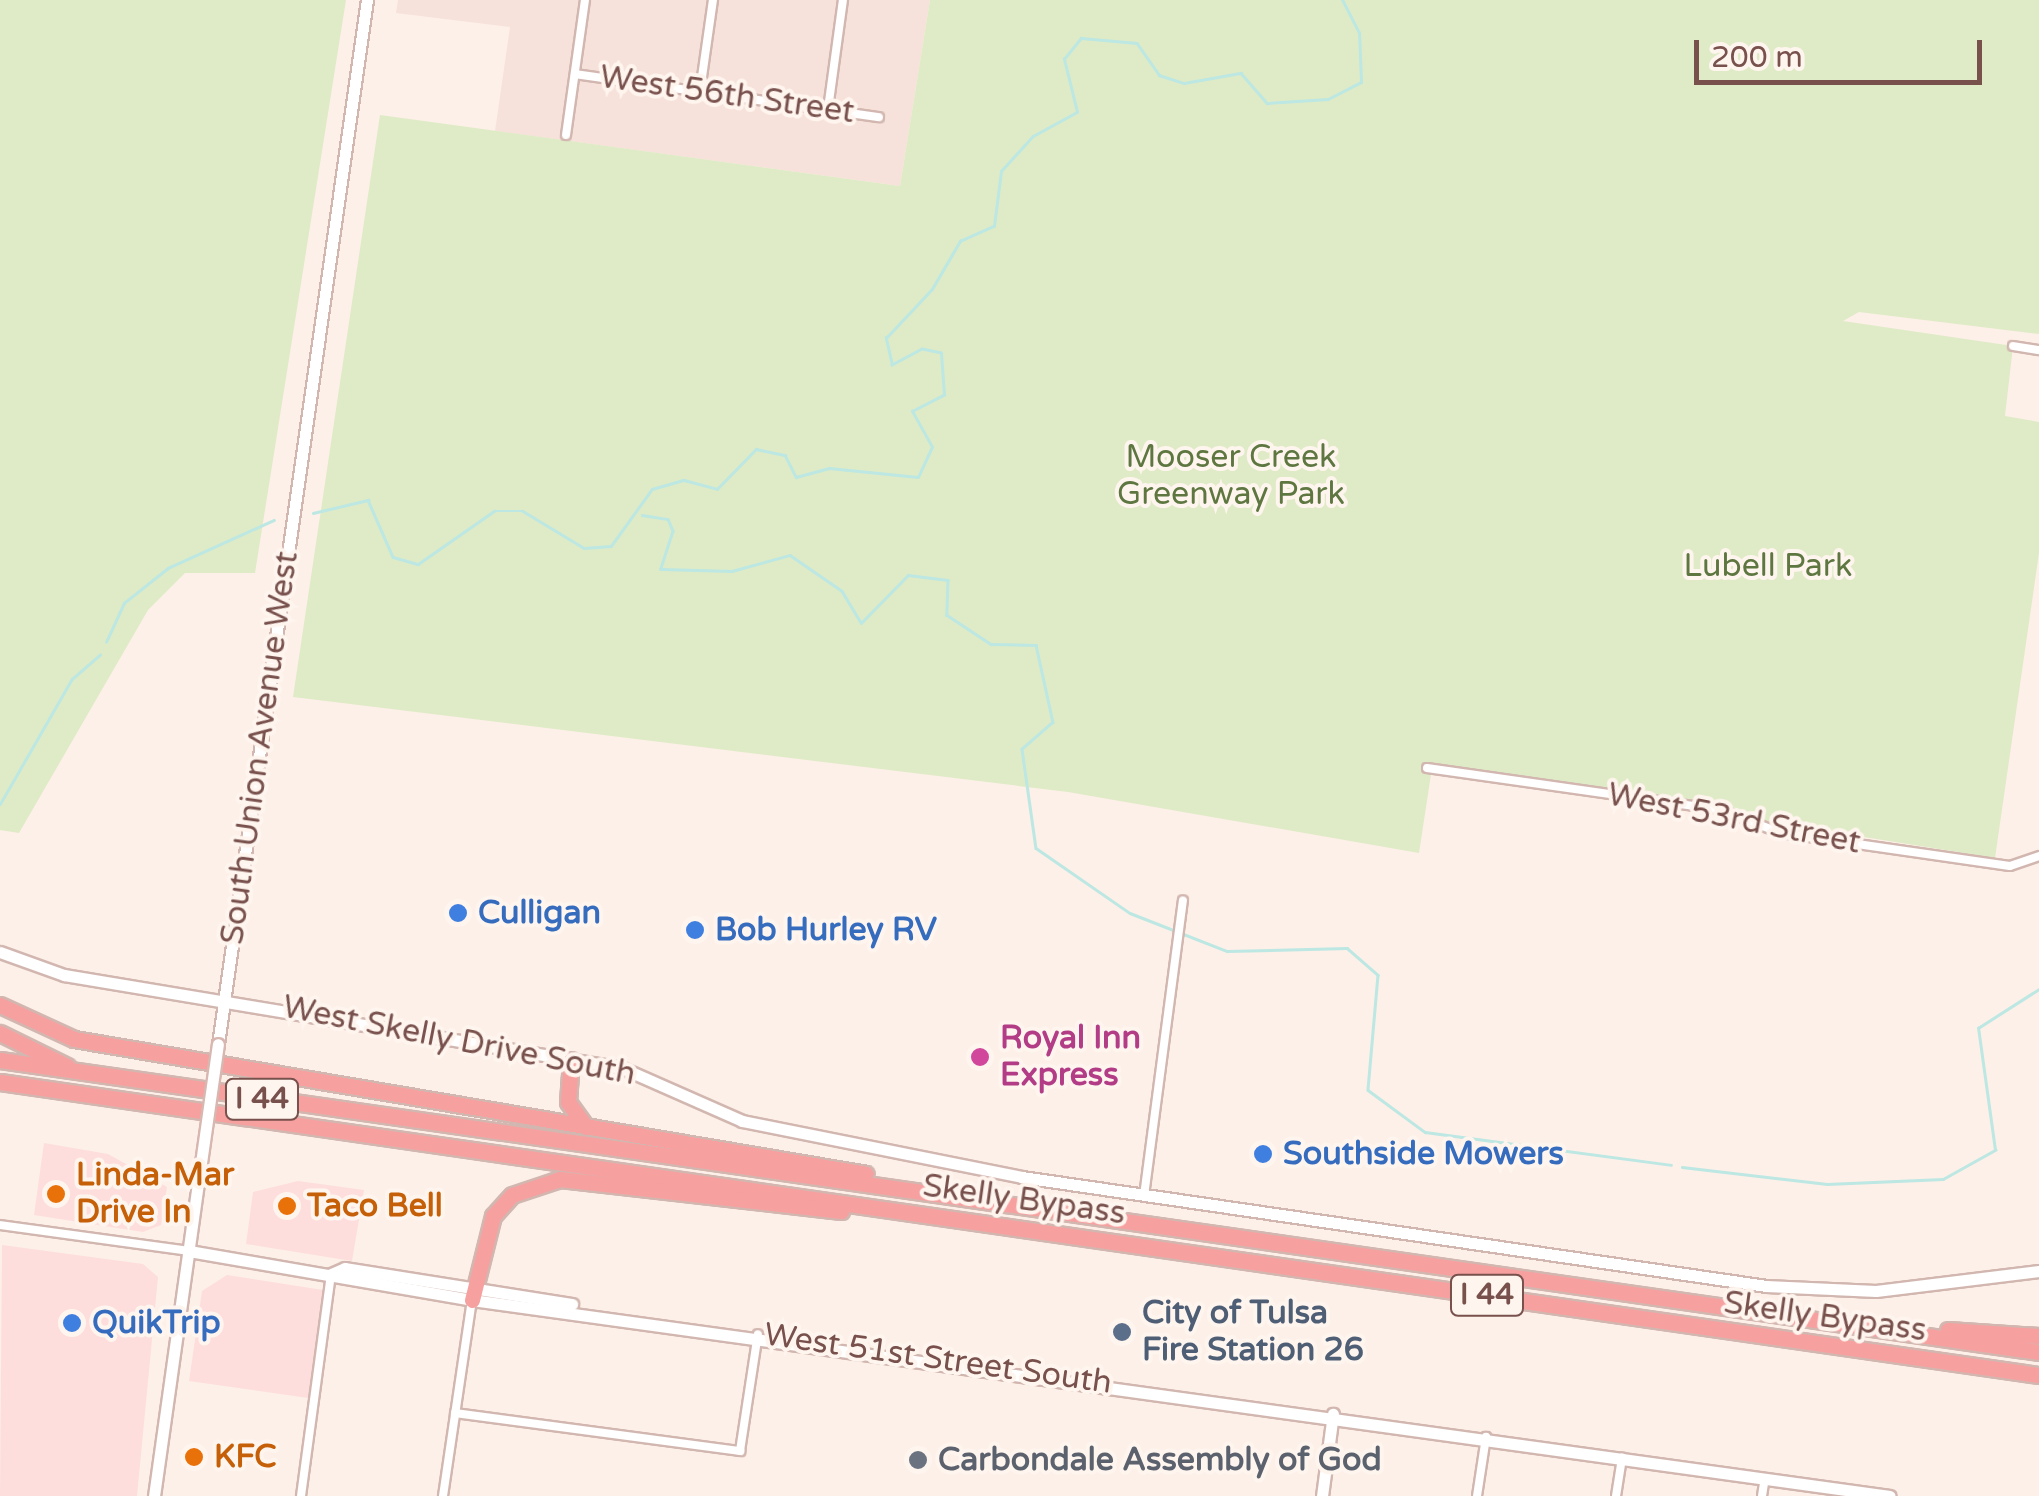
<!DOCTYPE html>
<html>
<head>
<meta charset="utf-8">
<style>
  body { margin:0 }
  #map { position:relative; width:2039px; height:1496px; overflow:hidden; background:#fdf0e8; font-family:"Varela Round",sans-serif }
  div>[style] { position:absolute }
  .residential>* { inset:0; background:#f6e2da }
  .commercial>* { inset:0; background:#fddedc }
  .green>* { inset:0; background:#dfebc6 }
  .stream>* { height:2.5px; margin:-1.25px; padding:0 1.25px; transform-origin:1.25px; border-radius:1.25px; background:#bce7e2 }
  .roads { filter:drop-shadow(2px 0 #d2b7b0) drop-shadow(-2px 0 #d2b7b0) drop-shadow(0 2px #d2b7b0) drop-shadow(0 -2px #d2b7b0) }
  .street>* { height:8px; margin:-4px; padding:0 4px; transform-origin:4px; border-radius:4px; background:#fff }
  .secondary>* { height:11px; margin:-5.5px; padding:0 5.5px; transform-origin:5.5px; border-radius:5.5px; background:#fff }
  .highway>* { height:15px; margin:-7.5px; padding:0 7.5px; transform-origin:7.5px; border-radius:7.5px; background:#f7a0a0 }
  .bridges { filter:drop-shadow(2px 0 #d7b7b0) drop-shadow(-2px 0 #d7b7b0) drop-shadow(0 2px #d7b7b0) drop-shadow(0 -2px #d7b7b0) }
  .secondary-bridge>* { height:11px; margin:-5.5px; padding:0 5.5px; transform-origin:5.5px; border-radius:5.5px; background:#fff }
  .dots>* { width:28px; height:28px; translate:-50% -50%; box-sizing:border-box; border:5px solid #fff5ef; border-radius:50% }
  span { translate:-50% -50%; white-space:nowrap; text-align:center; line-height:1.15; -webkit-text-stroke:8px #fff5ef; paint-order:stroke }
  .shield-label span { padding:2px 8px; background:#fff5ef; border:2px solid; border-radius:8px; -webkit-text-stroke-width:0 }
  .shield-label { font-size:30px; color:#78504c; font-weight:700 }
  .street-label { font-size:32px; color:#78504c }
  .park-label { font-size:32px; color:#5e7741 }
  .shop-label { font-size:32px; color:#366cbe; font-weight:700 }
  .left { translate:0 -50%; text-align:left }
  .hotel-label { font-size:32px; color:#b23c85; font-weight:700 }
  .food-label { font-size:32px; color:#c56008; font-weight:700 }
  .service-label { font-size:32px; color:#4e5e75; font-weight:700 }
  .worship-label { font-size:32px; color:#5b616d; font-weight:700 }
  .scale { position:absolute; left:1694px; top:40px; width:288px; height:45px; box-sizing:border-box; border:5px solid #78504c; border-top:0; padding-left:12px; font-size:30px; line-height:35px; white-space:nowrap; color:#78504c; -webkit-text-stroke:8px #fff5ef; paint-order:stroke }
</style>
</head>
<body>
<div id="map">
  <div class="residential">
    <i style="clip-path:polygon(398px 0,930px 0,900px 186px,495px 131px,510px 27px,396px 13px)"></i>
  </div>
  <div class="commercial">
    <i style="clip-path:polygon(44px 1143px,108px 1154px,167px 1187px,161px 1225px,143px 1232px,34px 1215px)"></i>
    <i style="clip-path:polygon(298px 1181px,364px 1190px,352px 1261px,246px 1244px,253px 1192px)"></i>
    <i style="clip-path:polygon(2px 1245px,143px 1264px,158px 1277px,137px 1496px,0 1496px)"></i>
    <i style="clip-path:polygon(227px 1275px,323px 1290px,308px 1398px,189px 1381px,202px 1291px)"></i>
  </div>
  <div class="green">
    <i style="clip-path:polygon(0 0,346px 0,255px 573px,185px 573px,148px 610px,19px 833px,0 830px)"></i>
    <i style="clip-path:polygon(930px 0,2039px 0,2039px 334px,1859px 312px,1843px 321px,2013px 346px,2005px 416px,2039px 422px,2039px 553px,1995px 858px,1432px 768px,1419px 853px,1068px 792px,293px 697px,380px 115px,900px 186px)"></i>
  </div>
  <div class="stream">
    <i style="left:313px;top:513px;width:57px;rotate:-13.3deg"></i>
    <i style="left:368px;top:500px;width:62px;rotate:66.3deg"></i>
    <i style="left:393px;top:557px;width:26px;rotate:16deg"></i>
    <i style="left:418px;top:564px;width:93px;rotate:-34.9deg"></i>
    <i style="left:494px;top:511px;width:29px"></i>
    <i style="left:523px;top:511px;width:71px;rotate:31.2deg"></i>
    <i style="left:584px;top:548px;width:27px;rotate:-4deg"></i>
    <i style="left:611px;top:546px;width:70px;rotate:-54.3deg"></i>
    <i style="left:652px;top:489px;width:33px;rotate:-16deg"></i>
    <i style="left:684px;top:480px;width:34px;rotate:15deg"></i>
    <i style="left:717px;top:489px;width:56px;rotate:-45.7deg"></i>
    <i style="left:756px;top:449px;width:30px;rotate:12deg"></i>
    <i style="left:785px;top:455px;width:25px;rotate:63deg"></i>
    <i style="left:796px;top:477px;width:34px;rotate:-15deg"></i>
    <i style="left:829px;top:468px;width:89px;rotate:5.8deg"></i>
    <i style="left:918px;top:477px;width:33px;rotate:-65deg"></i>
    <i style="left:932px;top:447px;width:41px;rotate:-119.1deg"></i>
    <i style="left:912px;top:411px;width:36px;rotate:-27deg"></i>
    <i style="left:944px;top:395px;width:42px;rotate:-94.1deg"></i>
    <i style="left:941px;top:353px;width:19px;rotate:-168deg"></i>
    <i style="left:922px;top:349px;width:34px;rotate:152deg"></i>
    <i style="left:892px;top:365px;width:28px;rotate:-103deg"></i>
    <i style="left:886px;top:338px;width:67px;rotate:-46.8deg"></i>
    <i style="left:932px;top:289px;width:56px;rotate:-59.7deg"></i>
    <i style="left:960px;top:241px;width:37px;rotate:-24deg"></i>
    <i style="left:994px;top:226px;width:55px;rotate:-82.7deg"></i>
    <i style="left:1001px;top:171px;width:47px;rotate:-47.6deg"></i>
    <i style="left:1033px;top:136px;width:50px;rotate:-28.6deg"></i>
    <i style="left:1077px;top:112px;width:55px;rotate:-103.8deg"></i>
    <i style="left:1064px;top:59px;width:27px;rotate:-51deg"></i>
    <i style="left:1081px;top:38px;width:56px;rotate:5.1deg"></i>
    <i style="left:1137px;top:43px;width:39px;rotate:55deg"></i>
    <i style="left:1159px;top:75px;width:26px;rotate:18deg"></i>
    <i style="left:1184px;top:83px;width:58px;rotate:-10deg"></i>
    <i style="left:1241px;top:73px;width:40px;rotate:49deg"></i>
    <i style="left:1267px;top:103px;width:61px;rotate:-3.8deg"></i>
    <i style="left:1328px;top:99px;width:37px;rotate:-27deg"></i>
    <i style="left:1361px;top:82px;width:49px;rotate:-92.3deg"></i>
    <i style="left:1359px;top:33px;width:37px;rotate:-117deg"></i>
    <i style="left:642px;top:515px;width:26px;rotate:9deg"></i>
    <i style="left:668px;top:519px;width:13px;rotate:67deg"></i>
    <i style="left:673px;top:531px;width:40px;rotate:108deg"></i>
    <i style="left:661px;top:569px;width:71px;rotate:1.6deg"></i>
    <i style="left:732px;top:571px;width:60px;rotate:-15.4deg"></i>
    <i style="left:790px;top:555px;width:63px;rotate:34.7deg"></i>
    <i style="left:842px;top:591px;width:37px;rotate:59deg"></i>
    <i style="left:861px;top:623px;width:67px;rotate:-45.6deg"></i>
    <i style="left:908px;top:575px;width:40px;rotate:7.1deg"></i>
    <i style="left:948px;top:580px;width:35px;rotate:92deg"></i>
    <i style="left:947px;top:615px;width:53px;rotate:33.4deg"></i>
    <i style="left:991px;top:644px;width:45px;rotate:1.3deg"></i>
    <i style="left:1036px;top:645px;width:79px;rotate:77.6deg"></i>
    <i style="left:1053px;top:722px;width:41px;rotate:138.9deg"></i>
    <i style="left:1022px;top:749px;width:100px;rotate:82deg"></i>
    <i style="left:1036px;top:848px;width:114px;rotate:34.7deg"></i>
    <i style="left:1130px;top:913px;width:104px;rotate:21.4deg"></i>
    <i style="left:1227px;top:951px;width:120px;rotate:-1.4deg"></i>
    <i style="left:1347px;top:948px;width:41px;rotate:41.1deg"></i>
    <i style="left:1378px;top:975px;width:115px;rotate:95deg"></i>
    <i style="left:1368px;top:1090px;width:71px;rotate:36.4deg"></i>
    <i style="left:1425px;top:1132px;width:248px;rotate:7.6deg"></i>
    <i style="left:106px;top:642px;width:43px;rotate:-65.2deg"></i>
    <i style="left:124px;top:603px;width:56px;rotate:-38.5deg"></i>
    <i style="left:168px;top:568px;width:116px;rotate:-24.4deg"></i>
    <i style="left:0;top:804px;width:144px;rotate:-60.1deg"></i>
    <i style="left:72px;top:679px;width:37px;rotate:-41deg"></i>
    <i style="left:1682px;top:1167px;width:146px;rotate:6.7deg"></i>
    <i style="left:1827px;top:1184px;width:116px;rotate:-2.5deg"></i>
    <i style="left:1943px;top:1179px;width:60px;rotate:-29.1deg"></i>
    <i style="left:1995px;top:1150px;width:123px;rotate:-97.9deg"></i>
    <i style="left:1978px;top:1028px;width:72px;rotate:-32.6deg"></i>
  </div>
  <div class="roads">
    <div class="street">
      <i style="left:575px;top:74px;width:307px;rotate:8.1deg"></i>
      <i style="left:700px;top:91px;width:92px;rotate:-81.9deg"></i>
      <i style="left:828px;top:109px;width:110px;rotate:-82.2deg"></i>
      <i style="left:566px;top:135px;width:136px;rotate:-82deg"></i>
      <i style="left:2013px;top:346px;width:26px;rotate:9deg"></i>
      <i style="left:1427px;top:768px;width:297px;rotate:8.1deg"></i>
      <i style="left:1721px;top:810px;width:64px;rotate:21deg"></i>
      <i style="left:1781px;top:833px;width:231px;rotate:8.2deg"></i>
      <i style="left:2010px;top:866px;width:31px;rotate:-19deg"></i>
      <i style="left:1144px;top:1196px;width:298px;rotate:-82.5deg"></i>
      <i style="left:0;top:1225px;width:191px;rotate:7.8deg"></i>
      <i style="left:455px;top:1413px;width:288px;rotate:7.6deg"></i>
      <i style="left:740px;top:1451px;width:118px;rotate:-81.3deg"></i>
      <i style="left:301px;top:1496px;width:224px;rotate:-82.3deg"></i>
      <i style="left:443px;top:1496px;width:198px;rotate:-81.6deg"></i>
      <i style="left:1477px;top:1496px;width:60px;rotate:-81.3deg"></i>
      <i style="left:1616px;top:1496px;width:39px;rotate:-81deg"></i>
      <i style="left:1762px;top:1496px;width:18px;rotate:-81deg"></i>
    </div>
    <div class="secondary">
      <i style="left:0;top:952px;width:68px;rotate:19.8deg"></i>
      <i style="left:64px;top:975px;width:566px;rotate:9.46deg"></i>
      <i style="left:622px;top:1068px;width:131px;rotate:23.8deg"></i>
      <i style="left:742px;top:1121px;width:286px;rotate:11.3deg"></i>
      <i style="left:1022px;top:1177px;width:752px;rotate:8.33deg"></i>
      <i style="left:1766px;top:1286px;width:110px;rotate:2.6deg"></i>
      <i style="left:1876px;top:1291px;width:164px;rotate:-7deg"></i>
      <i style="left:218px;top:1044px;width:1055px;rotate:-81.88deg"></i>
      <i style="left:189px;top:1251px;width:287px;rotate:9.8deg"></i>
      <i style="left:472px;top:1300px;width:1431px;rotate:7.87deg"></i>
      <i style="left:331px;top:1274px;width:15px;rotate:-23deg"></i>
      <i style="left:345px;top:1268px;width:230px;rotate:9deg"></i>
      <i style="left:154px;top:1496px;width:329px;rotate:-82deg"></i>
      <i style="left:1322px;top:1496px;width:83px;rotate:-82.4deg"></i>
    </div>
    <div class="highway">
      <i style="left:0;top:1005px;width:81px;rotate:24.7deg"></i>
      <i style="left:74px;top:1039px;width:803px;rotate:9.67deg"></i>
      <i style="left:0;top:1033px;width:75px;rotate:26.2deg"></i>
      <i style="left:0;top:1060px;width:2060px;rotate:8.15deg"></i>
      <i style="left:571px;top:1060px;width:42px;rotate:94.1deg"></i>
      <i style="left:568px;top:1102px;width:31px;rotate:54deg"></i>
      <i style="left:0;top:1082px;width:2060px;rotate:8.18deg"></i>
      <i style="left:472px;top:1300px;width:87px;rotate:-76deg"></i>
      <i style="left:493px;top:1216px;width:28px;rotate:-48deg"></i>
      <i style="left:512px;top:1195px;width:51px;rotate:-18.4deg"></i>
      <i style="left:560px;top:1179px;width:283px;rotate:6.5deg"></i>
      <i style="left:1948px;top:1330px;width:91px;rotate:3.8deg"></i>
    </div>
  </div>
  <div class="bridges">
    <div class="secondary-bridge">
      <i style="left:200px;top:1170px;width:127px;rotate:-81.9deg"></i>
    </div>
  </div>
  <div class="dots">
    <i style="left:458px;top:913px;background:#3f7fe0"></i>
    <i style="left:695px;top:930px;background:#3f7fe0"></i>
    <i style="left:980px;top:1057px;background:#d1479c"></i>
    <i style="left:1263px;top:1154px;background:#3f7fe0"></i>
    <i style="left:56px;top:1194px;background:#e8710a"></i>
    <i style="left:287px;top:1206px;background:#e8710a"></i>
    <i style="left:72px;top:1323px;background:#3f7fe0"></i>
    <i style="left:1122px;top:1332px;background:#5c6f8a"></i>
    <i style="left:194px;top:1457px;background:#e8710a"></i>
    <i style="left:918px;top:1460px;background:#6b7280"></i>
  </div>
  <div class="shield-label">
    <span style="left:262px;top:1099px">I 44</span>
    <span style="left:1487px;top:1295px">I 44</span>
  </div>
  <div class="street-label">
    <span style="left:727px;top:95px;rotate:8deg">West 56th Street</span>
    <span style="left:260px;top:748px;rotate:-82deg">South Union Avenue West</span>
    <span style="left:1734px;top:819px;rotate:11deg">West 53rd Street</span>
    <span style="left:459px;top:1041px;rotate:11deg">West Skelly Drive South</span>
    <span style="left:1024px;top:1200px;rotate:8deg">Skelly Bypass</span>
    <span style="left:1825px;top:1317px;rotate:8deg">Skelly Bypass</span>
    <span style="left:938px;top:1359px;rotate:8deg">West 51st Street South</span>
  </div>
  <div class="park-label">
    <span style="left:1231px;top:476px">Mooser Creek<br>Greenway Park</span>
    <span style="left:1768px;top:566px">Lubell Park</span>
  </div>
  <div class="shop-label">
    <span class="left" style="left:478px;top:913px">Culligan</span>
    <span class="left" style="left:715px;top:930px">Bob Hurley RV</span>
    <span class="left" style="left:1283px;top:1154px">Southside Mowers</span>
    <span class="left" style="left:92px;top:1323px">QuikTrip</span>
  </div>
  <div class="hotel-label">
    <span class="left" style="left:1000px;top:1057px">Royal Inn<br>Express</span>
  </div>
  <div class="food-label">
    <span class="left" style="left:76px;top:1194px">Linda-Mar<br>Drive In</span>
    <span class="left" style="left:307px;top:1206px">Taco Bell</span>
    <span class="left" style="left:214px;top:1457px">KFC</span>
  </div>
  <div class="service-label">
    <span class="left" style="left:1142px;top:1332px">City of Tulsa<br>Fire Station 26</span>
  </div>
  <div class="worship-label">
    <span class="left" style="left:938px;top:1460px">Carbondale Assembly of God</span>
  </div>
  <div class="scale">200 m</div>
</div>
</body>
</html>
